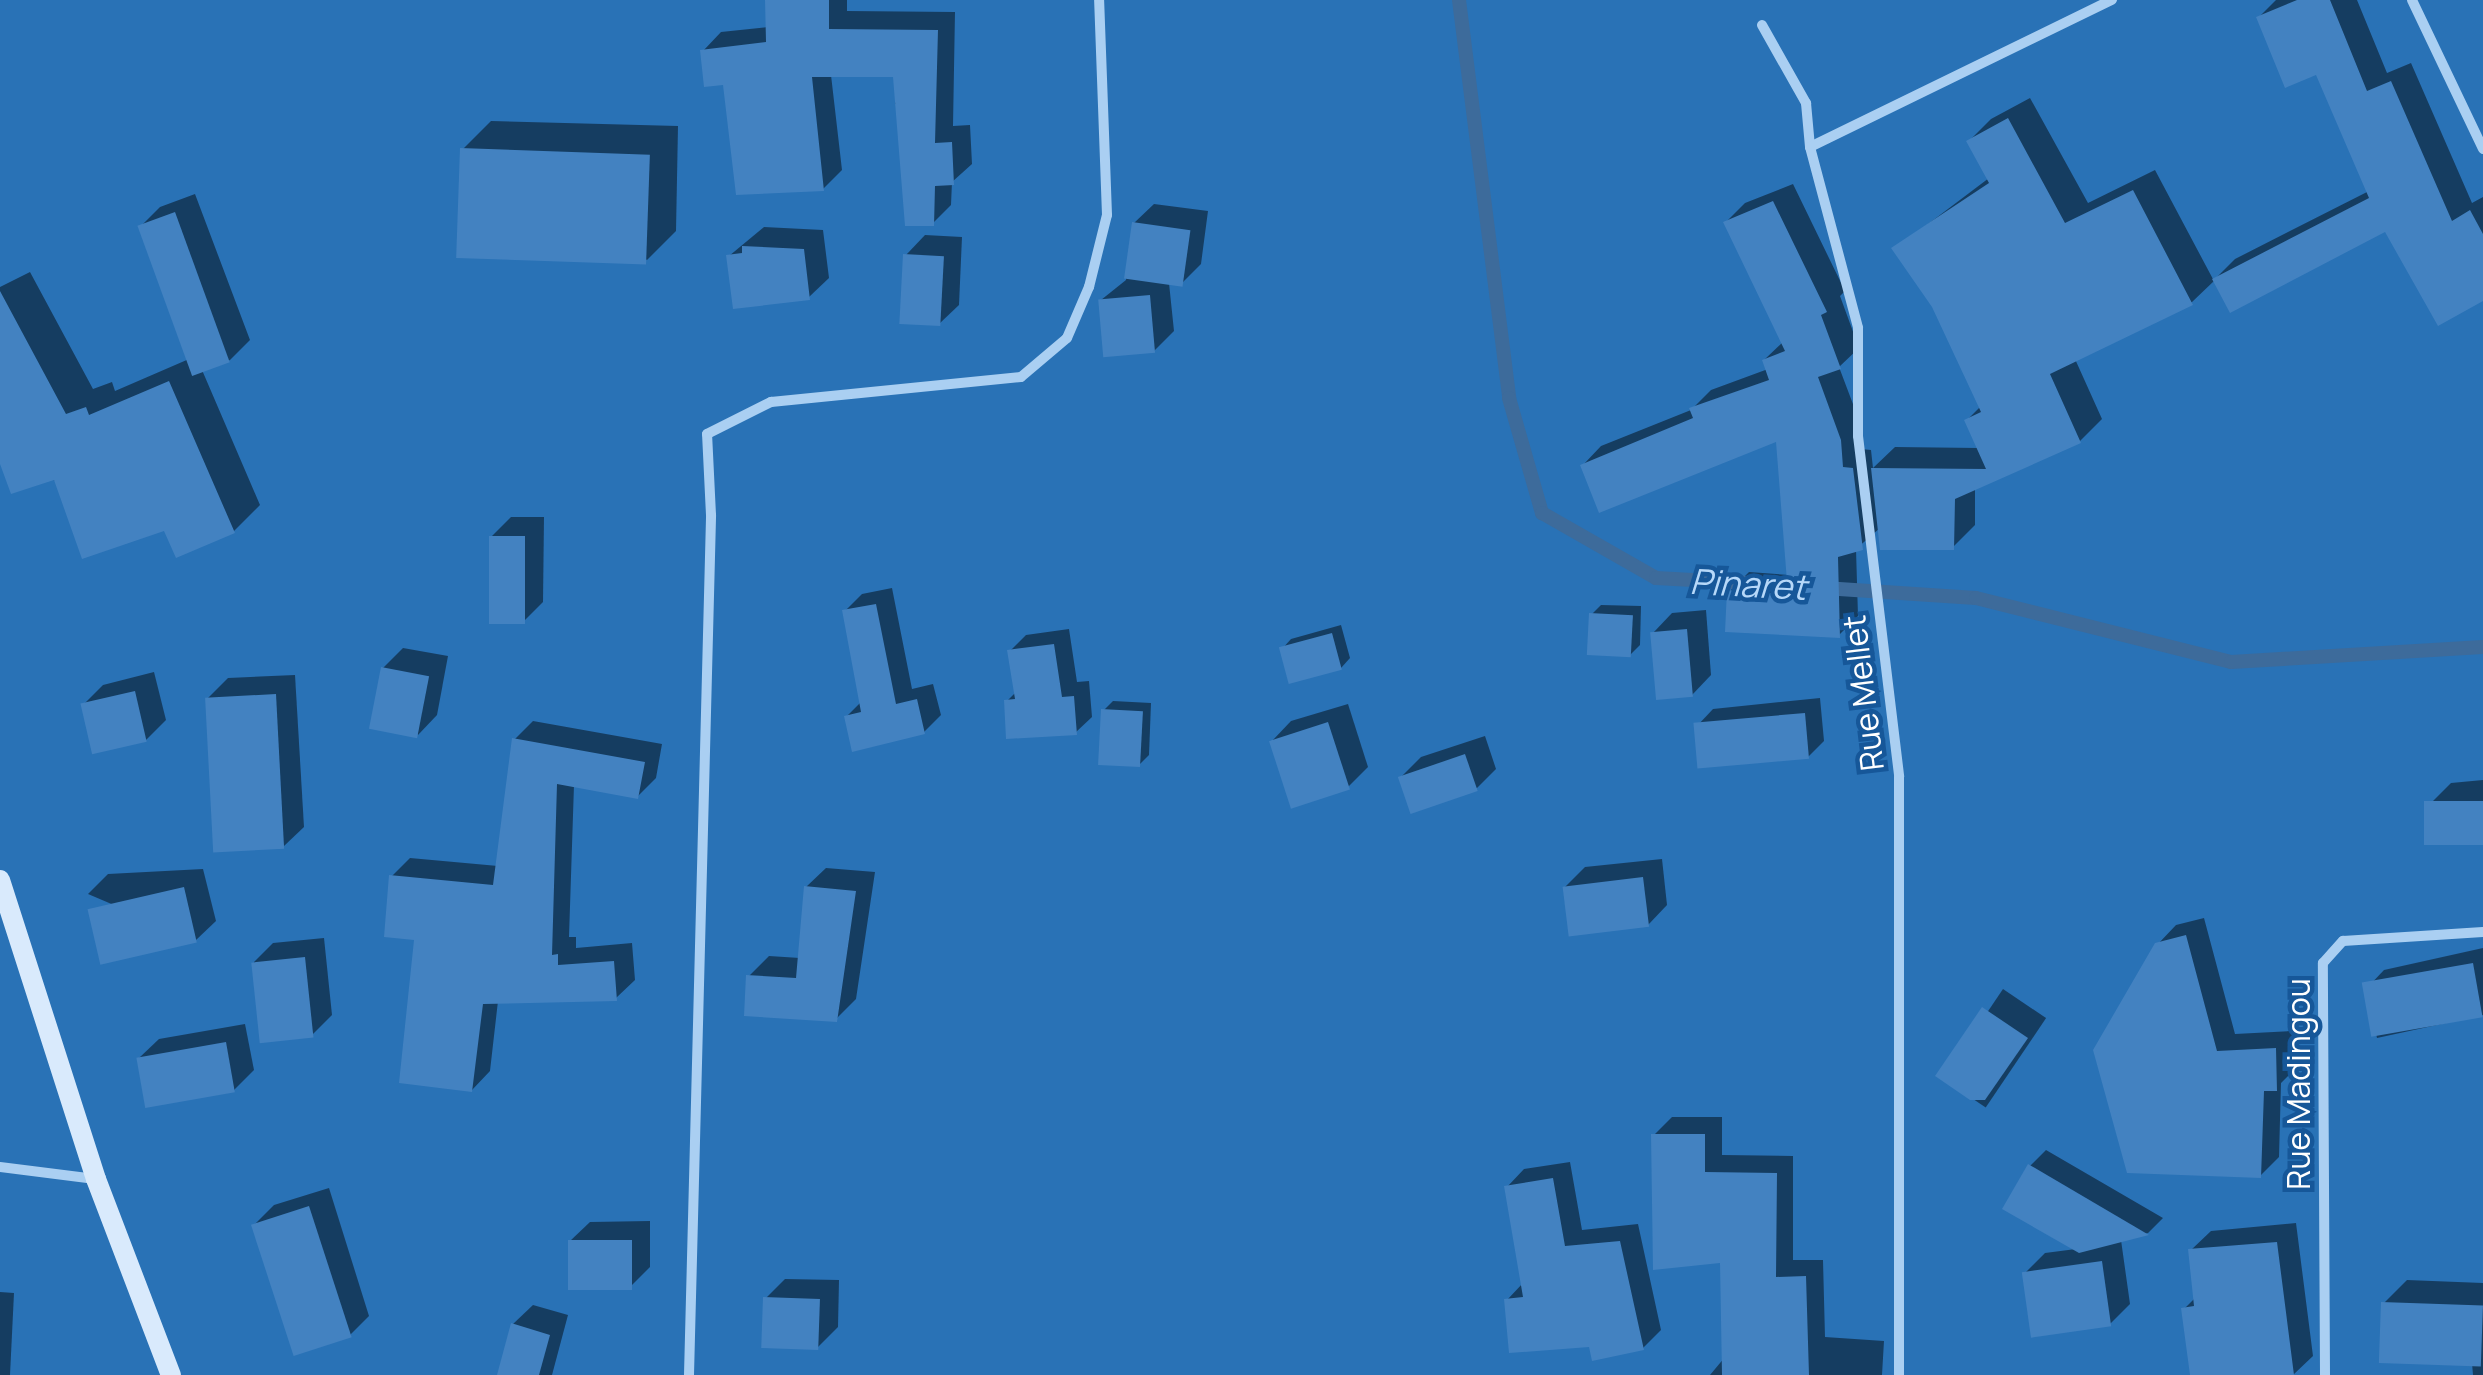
<!DOCTYPE html>
<html>
<head>
<meta charset="utf-8">
<style>
  body { margin:0 }
  #map { position:relative; width:2483px; height:1375px; overflow:hidden; background:#165799; font-family:Manrope,sans-serif }
  div>[style] { position:absolute }
  .green>* { inset:0; background:#2972b6; transform-origin:0 0 }
  .shadow>* { inset:0; background:#0007; transform-origin:0 0 }
  .stream>* { height:14px; margin:-7px; padding:0 7px; transform-origin:7px; border-radius:7px; background:#3d6b9b }
  .building>* { inset:0; background:#4382c1; transform-origin:0 0 }
  .street>* { height:10px; margin:-5px; padding:0 5px; transform-origin:5px; border-radius:5px; background:#aacff2 }
  .secondary>* { height:20px; margin:-10px; padding:0 10px; transform-origin:10px; border-radius:10px; background:#d9eafc }
  span { translate:-50% -50%; white-space:nowrap; text-align:center; line-height:1.15; -webkit-text-stroke:9px #165799; paint-order:stroke }
  .street-label { font-size:32px; color:#fff }
  .water-label { font-size:35px; color:#b6d8f9; font-style:italic }
</style>
</head>
<body>
<div id="map">
  <div class="green">
    <i style="left:0;top:0;width:2483px;height:1375px"></i>
  </div>
  <div class="shadow">
    <i style="clip-path:polygon(767px 0,847px 0,847px 11px,955px 12px,953px 126px,970px 125px,972px 164px,952px 182px,951px 205px,933px 223px,901px 104px,895px 104px,895px 74px,831px 75px,842px 170px,823px 189px,726px 82px,703px 51px,721px 32px,768px 27px)"></i>
    <i style="clip-path:polygon(2276px 0,2357px 0,2387px 73px,2411px 63px,2472px 203px,2483px 197px,2483px 299px,2386px 229px,2215px 279px,2235px 259px,2369px 191px,2317px 72px,2259px 17px)"></i>
    <i style="clip-path:polygon(2030px 98px,2088px 203px,2155px 170px,2214px 281px,2192px 302px,2075px 359px,2102px 419px,2080px 441px,1975px 487px,1975px 525px,1953px 547px,1880px 528px,1856px 549px,1858px 616px,1839px 635px,1730px 591px,1749px 572px,1789px 575px,1778px 439px,1583px 465px,1601px 446px,1691px 410px,1711px 390px,1768px 369px,1764px 360px,1783px 342px,1726px 222px,1745px 203px,1793px 184px,1845px 291px,1840px 296px,1859px 348px,1839px 367px,1859px 420px,1861px 449px,1871px 450px,1873px 468px,1895px 447px,1979px 448px,1967px 420px,1981px 406px,1934px 306px,1895px 249px,1989px 178px,1969px 141px,1991px 119px)"></i>
    <i style="clip-path:polygon(491px 121px,678px 126px,676px 231px,647px 260px,462px 150px)"></i>
    <i style="clip-path:polygon(195px 194px,250px 340px,230px 360px,202px 370px,260px 505px,234px 531px,165px 528px,0 457px,0 287px,30px 272px,93px 389px,112px 382px,115px 391px,189px 359px,140px 227px,160px 207px)"></i>
    <i style="clip-path:polygon(1154px 204px,1208px 211px,1201px 264px,1181px 284px,1169px 283px,1174px 331px,1154px 351px,1101px 300px,1126px 280px,1134px 223px)"></i>
    <i style="clip-path:polygon(764px 227px,823px 230px,829px 278px,809px 297px,729px 256px)"></i>
    <i style="clip-path:polygon(925px 235px,962px 237px,959px 305px,939px 324px,906px 255px)"></i>
    <i style="clip-path:polygon(511px 517px,544px 517px,543px 602px,524px 621px,491px 537px)"></i>
    <i style="clip-path:polygon(892px 588px,912px 689px,933px 684px,941px 715px,924px 732px,846px 717px,861px 702px,845px 611px,862px 594px)"></i>
    <i style="clip-path:polygon(1601px 605px,1641px 606px,1640px 645px,1630px 655px,1592px 614px)"></i>
    <i style="clip-path:polygon(1706px 610px,1711px 675px,1692px 695px,1653px 633px,1672px 613px)"></i>
    <i style="clip-path:polygon(1341px 625px,1350px 658px,1341px 668px,1282px 649px,1291px 639px)"></i>
    <i style="clip-path:polygon(1069px 629px,1077px 682px,1089px 681px,1092px 717px,1075px 733px,1007px 701px,1016px 692px,1010px 651px,1026px 635px)"></i>
    <i style="clip-path:polygon(403px 648px,448px 656px,437px 715px,418px 735px,383px 668px)"></i>
    <i style="clip-path:polygon(154px 672px,166px 720px,146px 740px,83px 705px,103px 685px)"></i>
    <i style="clip-path:polygon(295px 675px,304px 827px,284px 846px,208px 698px,228px 678px)"></i>
    <i style="clip-path:polygon(1820px 698px,1824px 741px,1808px 757px,1697px 726px,1713px 709px)"></i>
    <i style="clip-path:polygon(1113px 701px,1151px 703px,1149px 755px,1140px 764px,1104px 710px)"></i>
    <i style="clip-path:polygon(1348px 704px,1368px 767px,1348px 787px,1272px 741px,1291px 721px)"></i>
    <i style="clip-path:polygon(533px 721px,662px 744px,656px 778px,638px 796px,574px 785px,569px 937px,576px 937px,576px 948px,632px 943px,635px 980px,616px 998px,498px 1001px,490px 1071px,472px 1090px,391px 877px,410px 858px,498px 866px,514px 740px)"></i>
    <i style="clip-path:polygon(1485px 736px,1496px 769px,1477px 788px,1401px 777px,1421px 757px)"></i>
    <i style="clip-path:polygon(2483px 780px,2483px 842px,2426px 808px,2451px 783px)"></i>
    <i style="clip-path:polygon(1662px 859px,1667px 905px,1648px 925px,1565px 887px,1585px 867px)"></i>
    <i style="clip-path:polygon(826px 868px,875px 872px,856px 999px,836px 1019px,749px 976px,769px 956px,800px 958px,806px 887px)"></i>
    <i style="clip-path:polygon(203px 869px,216px 921px,196px 940px,88px 894px,108px 874px)"></i>
    <i style="clip-path:polygon(2204px 918px,2235px 1034px,2293px 1031px,2295px 1069px,2281px 1083px,2279px 1157px,2260px 1176px,2157px 945px,2176px 925px)"></i>
    <i style="clip-path:polygon(324px 938px,332px 1015px,312px 1035px,254px 962px,273px 943px)"></i>
    <i style="clip-path:polygon(2483px 948px,2483px 1015px,2377px 1038px,2366px 989px,2384px 970px)"></i>
    <i style="left:2003px;top:989px;width:52px;height:108px;rotate:34deg"></i>
    <i style="clip-path:polygon(245px 1024px,254px 1070px,234px 1090px,139px 1058px,159px 1039px)"></i>
    <i style="clip-path:polygon(1672px 1117px,1722px 1117px,1722px 1155px,1793px 1156px,1793px 1260px,1823px 1260px,1825px 1337px,1884px 1341px,1882px 1375px,1710px 1375px,1725px 1357px,1722px 1260px,1654px 1135px)"></i>
    <i style="clip-path:polygon(2046px 1150px,2163px 1218px,2148px 1233px,2121px 1240px,2130px 1304px,2110px 1324px,2025px 1273px,2045px 1253px,2076px 1249px,2030px 1166px)"></i>
    <i style="clip-path:polygon(1570px 1162px,1582px 1230px,1638px 1224px,1661px 1330px,1643px 1348px,1591px 1344px,1507px 1300px,1523px 1283px,1507px 1187px,1524px 1169px)"></i>
    <i style="clip-path:polygon(329px 1188px,369px 1316px,350px 1335px,254px 1225px,274px 1205px)"></i>
    <i style="clip-path:polygon(650px 1221px,650px 1267px,630px 1287px,570px 1241px,590px 1222px)"></i>
    <i style="clip-path:polygon(2296px 1223px,2313px 1356px,2293px 1375px,2192px 1375px,2184px 1309px,2196px 1297px,2191px 1250px,2211px 1231px)"></i>
    <i style="clip-path:polygon(785px 1279px,839px 1280px,838px 1327px,818px 1347px,766px 1298px)"></i>
    <i style="clip-path:polygon(2407px 1280px,2483px 1283px,2483px 1375px,2473px 1375px,2472px 1363px,2383px 1304px)"></i>
    <i style="clip-path:polygon(0 1292px,14px 1293px,10px 1375px,0 1375px)"></i>
    <i style="clip-path:polygon(533px 1305px,568px 1315px,552px 1375px,500px 1375px,513px 1324px)"></i>
  </div>
  <div class="stream">
    <i style="left:1459px;top:0;width:401px;rotate:82.8deg"></i>
    <i style="left:1509px;top:398px;width:120px;rotate:74deg"></i>
    <i style="left:1542px;top:513px;width:131px;rotate:29.7deg"></i>
    <i style="left:1656px;top:578px;width:147px;rotate:3.1deg"></i>
    <i style="left:1824px;top:588px;width:152px;rotate:3.8deg"></i>
    <i style="left:1976px;top:598px;width:263px;rotate:14.1deg"></i>
    <i style="left:2231px;top:662px;width:252px;rotate:-3.4deg"></i>
  </div>
  <div class="building">
    <i style="clip-path:polygon(765px 0,829px 0,829px 29px,938px 30px,935px 143px,952px 142px,954px 185px,935px 186px,934px 226px,905px 226px,893px 77px,812px 77px,824px 191px,736px 195px,723px 85px,704px 87px,700px 50px,766px 42px)"></i>
    <i style="clip-path:polygon(2297px 0,2330px 0,2367px 91px,2391px 81px,2452px 221px,2470px 210px,2483px 234px,2483px 301px,2438px 326px,2385px 232px,2230px 313px,2212px 279px,2369px 198px,2316px 75px,2285px 88px,2256px 17px)"></i>
    <i style="clip-path:polygon(2008px 118px,2065px 223px,2133px 190px,2193px 305px,2050px 374px,2081px 443px,1955px 499px,1954px 550px,1880px 550px,1871px 468px,1986px 469px,1964px 420px,1981px 412px,1932px 307px,1891px 248px,1989px 183px,1966px 141px)"></i>
    <i style="left:460px;top:148px;width:190px;height:110px;rotate:2deg"></i>
    <i style="clip-path:polygon(1773px 201px,1827px 312px,1821px 315px,1841px 369px,1818px 377px,1841px 440px,1843px 467px,1853px 468px,1863px 550px,1838px 557px,1840px 638px,1725px 632px,1727px 590px,1788px 594px,1776px 442px,1599px 513px,1580px 465px,1693px 418px,1689px 408px,1769px 380px,1762px 360px,1785px 351px,1723px 222px)"></i>
    <i style="left:175px;top:212px;width:160px;height:40px;rotate:70deg"></i>
    <i style="left:1132px;top:222px;width:59px;height:57px;rotate:8deg"></i>
    <i style="clip-path:polygon(742px 246px,804px 249px,810px 300px,733px 309px,726px 255px,742px 253px)"></i>
    <i style="left:903px;top:254px;width:41px;height:70px;rotate:3deg"></i>
    <i style="clip-path:polygon(0 291px,66px 414px,86px 407px,89px 415px,169px 381px,235px 533px,176px 558px,164px 531px,82px 559px,54px 480px,11px 494px,0 464px)"></i>
    <i style="left:1150px;top:295px;width:58px;height:52px;rotate:85deg"></i>
    <i style="left:489px;top:536px;width:36px;height:88px"></i>
    <i style="clip-path:polygon(876px 604px,896px 704px,917px 699px,925px 734px,852px 752px,844px 716px,861px 712px,842px 610px)"></i>
    <i style="left:1589px;top:613px;width:44px;height:42px;rotate:3deg"></i>
    <i style="left:1687px;top:629px;width:68px;height:37px;rotate:85deg"></i>
    <i style="left:1332px;top:633px;width:38px;height:55px;rotate:75deg"></i>
    <i style="clip-path:polygon(1054px 644px,1062px 697px,1074px 696px,1077px 735px,1006px 739px,1004px 700px,1015px 699px,1007px 650px)"></i>
    <i style="left:381px;top:667px;width:49px;height:63px;rotate:11deg"></i>
    <i style="left:135px;top:691px;width:52px;height:56px;rotate:77deg"></i>
    <i style="left:276px;top:694px;width:155px;height:71px;rotate:87deg"></i>
    <i style="left:1101px;top:709px;width:42px;height:56px;rotate:3deg"></i>
    <i style="left:1805px;top:713px;width:46px;height:112px;rotate:85deg"></i>
    <i style="left:1328px;top:722px;width:71px;height:62px;rotate:72deg"></i>
    <i style="clip-path:polygon(512px 738px,645px 762px,638px 799px,557px 784px,552px 955px,558px 954px,558px 965px,614px 961px,617px 1001px,483px 1004px,472px 1092px,399px 1083px,414px 940px,384px 937px,389px 875px,493px 885px)"></i>
    <i style="left:1465px;top:754px;width:39px;height:71px;rotate:71deg"></i>
    <i style="left:2483px;top:801px;width:44px;height:59px;rotate:90deg"></i>
    <i style="left:1643px;top:877px;width:50px;height:81px;rotate:83deg"></i>
    <i style="clip-path:polygon(804px 886px,856px 891px,837px 1022px,744px 1016px,746px 975px,796px 978px)"></i>
    <i style="left:184px;top:887px;width:57px;height:99px;rotate:77deg"></i>
    <i style="clip-path:polygon(2186px 935px,2217px 1051px,2276px 1048px,2277px 1091px,2264px 1091px,2261px 1178px,2127px 1173px,2093px 1050px,2155px 943px)"></i>
    <i style="left:305px;top:957px;width:81px;height:54px;rotate:84deg"></i>
    <i style="left:2473px;top:963px;width:55px;height:113px;rotate:80deg"></i>
    <i style="clip-path:polygon(1982px 1007px,2028px 1038px,1985px 1100px,1970px 1100px,1935px 1076px)"></i>
    <i style="left:226px;top:1042px;width:51px;height:91px;rotate:80deg"></i>
    <i style="clip-path:polygon(1651px 1134px,1705px 1134px,1705px 1172px,1777px 1173px,1776px 1277px,1806px 1276px,1809px 1375px,1722px 1375px,1720px 1263px,1653px 1270px)"></i>
    <i style="clip-path:polygon(2028px 1164px,2149px 1235px,2079px 1253px,2002px 1209px)"></i>
    <i style="clip-path:polygon(1553px 1178px,1565px 1246px,1620px 1241px,1644px 1350px,1592px 1361px,1589px 1347px,1509px 1353px,1504px 1299px,1523px 1297px,1504px 1186px)"></i>
    <i style="left:309px;top:1206px;width:138px;height:61px;rotate:72deg"></i>
    <i style="left:568px;top:1240px;width:64px;height:50px"></i>
    <i style="clip-path:polygon(2277px 1242px,2294px 1375px,2190px 1375px,2181px 1308px,2194px 1306px,2188px 1249px)"></i>
    <i style="left:2102px;top:1261px;width:66px;height:81px;rotate:82deg"></i>
    <i style="left:763px;top:1297px;width:57px;height:51px;rotate:2deg"></i>
    <i style="left:2381px;top:1302px;width:102px;height:61px;rotate:2deg"></i>
    <i style="clip-path:polygon(511px 1323px,550px 1335px,539px 1375px,497px 1375px)"></i>
  </div>
  <div class="street">
    <i style="left:2412px;top:0;width:165px;rotate:64.5deg"></i>
    <i style="left:1762px;top:25px;width:90px;rotate:60.6deg"></i>
    <i style="left:1806px;top:103px;width:44px;rotate:84.8deg"></i>
    <i style="left:1810px;top:147px;width:187px;rotate:75.1deg"></i>
    <i style="left:1858px;top:328px;width:108px;rotate:90deg"></i>
    <i style="left:1858px;top:436px;width:343px;rotate:83.1deg"></i>
    <i style="left:1899px;top:777px;width:598px;rotate:90deg"></i>
    <i style="left:1810px;top:147px;width:336px;rotate:-26deg"></i>
    <i style="left:0;top:1167px;width:96px;rotate:7.2deg"></i>
    <i style="left:689px;top:1375px;width:860px;rotate:-88.53deg"></i>
    <i style="left:711px;top:515px;width:81px;rotate:-92.8deg"></i>
    <i style="left:707px;top:434px;width:72px;rotate:-26.6deg"></i>
    <i style="left:771px;top:402px;width:251px;rotate:-5.7deg"></i>
    <i style="left:1021px;top:377px;width:60px;rotate:-40.3deg"></i>
    <i style="left:1067px;top:338px;width:56px;rotate:-66.7deg"></i>
    <i style="left:1089px;top:287px;width:74px;rotate:-76deg"></i>
    <i style="left:1107px;top:215px;width:215px;rotate:-92.1deg"></i>
    <i style="left:2325px;top:1375px;width:412px;rotate:-90.3deg"></i>
    <i style="left:2323px;top:963px;width:30px;rotate:-48deg"></i>
    <i style="left:2343px;top:941px;width:140px;rotate:-3.7deg"></i>
  </div>
  <div class="secondary">
    <i style="left:0;top:880px;width:314px;rotate:72.2deg"></i>
    <i style="left:96px;top:1179px;width:210px;rotate:69.1deg"></i>
  </div>
  <div class="street-label">
    <span style="left:1863px;top:693px;rotate:-97deg">Rue Mellet</span>
    <span style="left:2298px;top:1084px;rotate:-90deg">Rue Madingou</span>
  </div>
  <div class="water-label">
    <span style="left:1748px;top:584px;rotate:3deg">Pinaret</span>
  </div>
</div>
</body>
</html>
